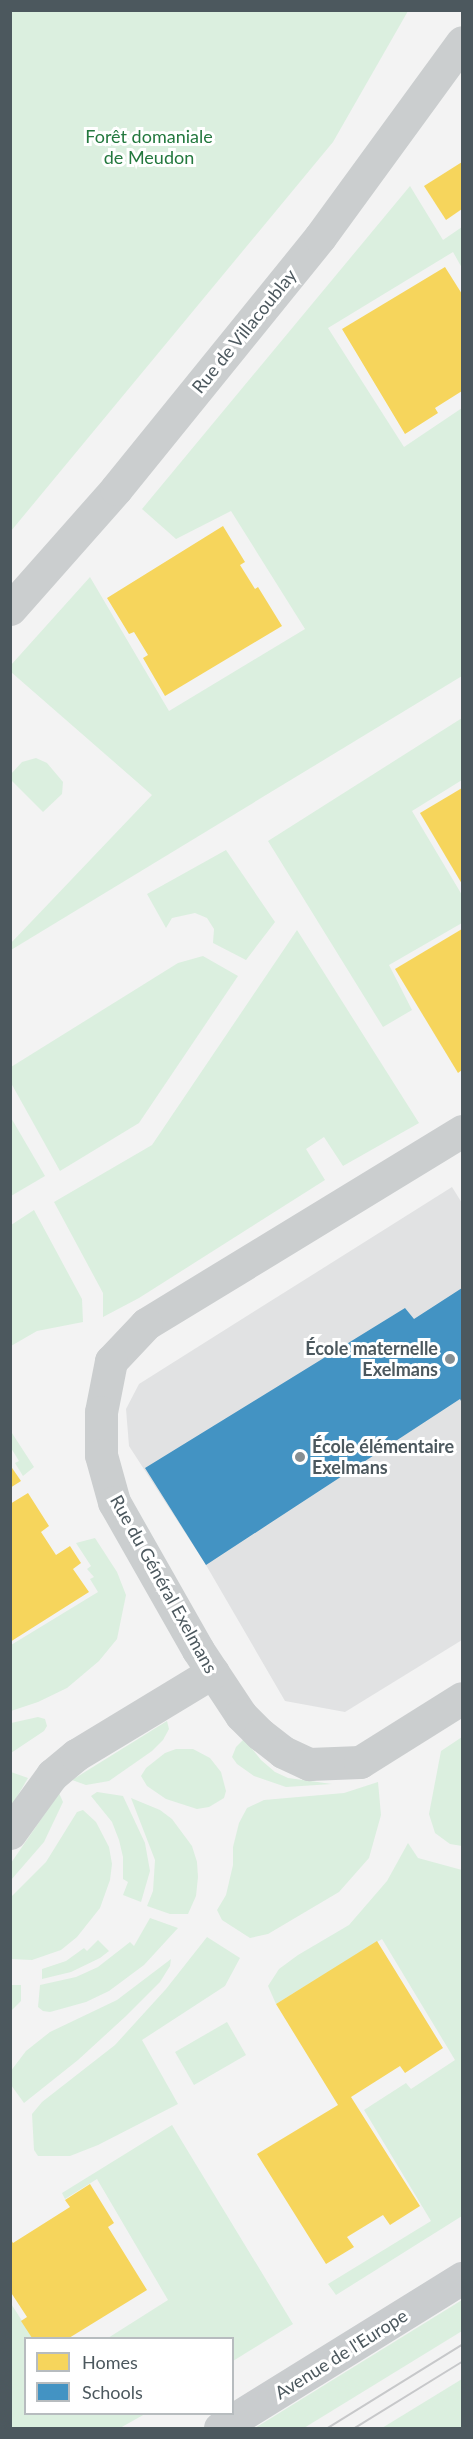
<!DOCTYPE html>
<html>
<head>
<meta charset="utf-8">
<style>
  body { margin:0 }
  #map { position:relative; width:473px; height:2439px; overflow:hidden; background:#f3f3f3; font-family:Lato,sans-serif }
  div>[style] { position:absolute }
  .education>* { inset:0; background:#e1e2e3 }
  .green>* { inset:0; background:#dbefdf; transform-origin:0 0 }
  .homes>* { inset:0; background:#f6d55c }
  .schools>* { inset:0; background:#4393c3 }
  .minor>* { height:33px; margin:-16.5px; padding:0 16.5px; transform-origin:16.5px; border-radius:16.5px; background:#cbcecf }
  .major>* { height:33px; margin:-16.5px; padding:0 16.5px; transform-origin:16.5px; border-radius:16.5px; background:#c9ccce }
  .tram>* { height:1.5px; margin:-0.75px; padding:0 0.75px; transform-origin:0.75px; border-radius:0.75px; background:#c7c8ca }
  .dots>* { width:16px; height:16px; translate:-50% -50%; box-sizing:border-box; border:3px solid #fff; border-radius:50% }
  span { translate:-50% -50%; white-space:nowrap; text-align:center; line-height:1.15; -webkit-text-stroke:6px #fff; paint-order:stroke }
  .park-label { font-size:18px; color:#23783e }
  .street-label { font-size:18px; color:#4c585e }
  .poi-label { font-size:18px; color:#4c585e; font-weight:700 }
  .right { translate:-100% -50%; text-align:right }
  .left { translate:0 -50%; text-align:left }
  .frame { position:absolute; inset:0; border:12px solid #4c585e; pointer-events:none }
  .legend { position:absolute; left:24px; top:2337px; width:210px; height:78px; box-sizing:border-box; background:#fff; border:2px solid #b7bcbf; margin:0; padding:8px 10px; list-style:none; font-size:18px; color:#4c585e }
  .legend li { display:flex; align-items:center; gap:12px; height:30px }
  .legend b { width:30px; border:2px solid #b7bcbf }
</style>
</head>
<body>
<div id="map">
  <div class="education">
    <i style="clip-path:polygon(452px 1187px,462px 1203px,462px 1640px,345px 1712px,285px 1701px,206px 1565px,129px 1446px,126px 1409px,139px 1384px)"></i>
  </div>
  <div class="green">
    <i style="clip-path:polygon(11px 10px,408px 11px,333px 142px,11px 531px)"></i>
    <i style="clip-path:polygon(410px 186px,443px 240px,462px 227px,462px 268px,453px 252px,328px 328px,404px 447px,462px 408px,462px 676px,11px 950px,11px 943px,152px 795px,11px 672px,11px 665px,90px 577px,169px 711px,305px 629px,231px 511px,176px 539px,142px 509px)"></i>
    <i style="clip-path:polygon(462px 718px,462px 780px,412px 811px,462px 895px,462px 923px,389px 965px,412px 1010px,383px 1027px,268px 841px)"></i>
    <i style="clip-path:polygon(36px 758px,47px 763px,63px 782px,62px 794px,43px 812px,11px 780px,11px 774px,22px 762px)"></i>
    <i style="clip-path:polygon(226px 850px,275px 922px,246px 960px,213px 943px,214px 929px,207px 918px,195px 913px,172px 918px,166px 928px,147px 894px)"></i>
    <i style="clip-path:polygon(297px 930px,419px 1123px,343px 1166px,324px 1137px,306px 1149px,325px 1180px,139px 1298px,103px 1317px,103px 1293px,54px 1202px,152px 1145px)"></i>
    <i style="clip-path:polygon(203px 956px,238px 976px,139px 1123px,60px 1171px,11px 1083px,11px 1067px,178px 963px)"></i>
    <i style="clip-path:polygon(10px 1116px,45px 1176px,11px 1196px,10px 1196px)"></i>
    <i style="clip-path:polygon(34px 1210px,82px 1299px,83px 1322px,37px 1331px,11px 1346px,11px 1225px)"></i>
    <i style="clip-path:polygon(10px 1430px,34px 1467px,23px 1476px,15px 1463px,19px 1461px,11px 1448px)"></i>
    <i style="clip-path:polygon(95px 1538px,117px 1572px,126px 1595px,117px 1639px,99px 1661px,67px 1688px,38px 1702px,11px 1711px,11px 1645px,98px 1592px,90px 1579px,94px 1577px,87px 1569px,91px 1566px,76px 1543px)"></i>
    <i style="clip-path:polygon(38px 1717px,45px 1719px,47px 1726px,44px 1731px,11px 1753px,11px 1723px)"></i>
    <i style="clip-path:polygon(167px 1721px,169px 1729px,163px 1740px,152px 1751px,109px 1781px,86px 1785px,72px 1780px)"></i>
    <i style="clip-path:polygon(462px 1737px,462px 1846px,450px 1844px,435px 1833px,429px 1814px,441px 1751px)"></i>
    <i style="clip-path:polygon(244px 1739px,261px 1760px,275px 1772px,288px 1778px,332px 1784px,286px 1787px,254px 1776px,237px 1764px,232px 1757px,236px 1747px)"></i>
    <i style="clip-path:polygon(176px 1749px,193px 1749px,210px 1758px,221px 1772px,226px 1791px,224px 1798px,209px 1807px,197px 1809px,166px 1799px,147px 1786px,141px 1776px,146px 1768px,165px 1753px)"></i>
    <i style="clip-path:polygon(11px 1772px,28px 1778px,11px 1807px)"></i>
    <i style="clip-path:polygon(378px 1782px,381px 1815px,369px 1858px,339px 1892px,268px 1934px,250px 1938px,222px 1920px,217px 1910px,226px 1895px,233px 1865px,233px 1847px,239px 1823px,247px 1808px,264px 1800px,344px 1793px)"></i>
    <i style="clip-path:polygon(97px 1792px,123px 1796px,145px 1843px,150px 1871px,141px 1902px,123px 1895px,128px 1882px,123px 1879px,123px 1857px,119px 1840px,112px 1822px,91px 1796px)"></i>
    <i style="clip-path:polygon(59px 1793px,63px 1802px,44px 1842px,11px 1880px,11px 1863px)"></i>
    <i style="clip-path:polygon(131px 1798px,160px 1810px,172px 1819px,192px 1846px,197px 1862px,198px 1877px,196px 1896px,188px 1914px,170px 1914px,147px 1906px,153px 1891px,155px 1860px)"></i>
    <i style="clip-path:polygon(83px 1810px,96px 1822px,109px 1847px,112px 1864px,110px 1880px,100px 1908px,77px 1937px,61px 1950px,32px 1960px,11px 1959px,11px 1897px,46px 1862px,77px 1812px)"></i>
    <i style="clip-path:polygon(408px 1843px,418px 1858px,462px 1870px,462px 2216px,336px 2295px,328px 2284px,431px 2221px,364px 2110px,406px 2083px,411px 2089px,455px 2060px,382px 1939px,276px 2004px,268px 1986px,279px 1969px,298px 1955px,349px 1925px,387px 1881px)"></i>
    <i style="clip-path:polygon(150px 1918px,178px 1928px,144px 1965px,109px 1991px,86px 2002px,50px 2012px,43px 2011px,38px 2007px,40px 1985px,76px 1977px,98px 1967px,130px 1942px,134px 1946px)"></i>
    <i style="clip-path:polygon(207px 1937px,240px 1958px,225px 1986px,142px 2040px,178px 2104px,98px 2145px,70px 2156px,38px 2156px,34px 2150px,32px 2114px,42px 2102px,115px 2045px,166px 1989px)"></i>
    <i style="clip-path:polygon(98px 1940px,109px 1951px,100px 1958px,71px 1972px,42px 1979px,42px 1969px,66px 1961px,84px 1948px,87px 1951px)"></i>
    <i style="clip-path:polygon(171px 1959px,170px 1966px,160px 1982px,126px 2016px,78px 2060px,24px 2103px,11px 2085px,10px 2072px,26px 2051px,50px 2032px,117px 2000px)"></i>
    <i style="clip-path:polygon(11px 1985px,21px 1985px,21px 2001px,11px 2011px)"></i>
    <i style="left:227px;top:2022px;width:38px;height:60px;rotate:60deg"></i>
    <i style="clip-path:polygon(172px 2125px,293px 2324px,233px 2361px,232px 2338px,108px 2338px,168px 2300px,97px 2179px,65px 2199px,62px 2193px)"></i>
    <i style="clip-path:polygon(462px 2300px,462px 2331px,304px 2428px,255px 2428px)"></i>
    <i style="clip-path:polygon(10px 2302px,33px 2338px,26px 2338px,26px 2414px,145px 2414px,120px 2428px,11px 2428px)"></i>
    <i style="clip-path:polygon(462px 2379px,462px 2428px,382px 2428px)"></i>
  </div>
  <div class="homes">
    <i style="clip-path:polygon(462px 162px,462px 209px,446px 220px,424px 186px)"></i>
    <i style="clip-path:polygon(445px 267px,462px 294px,462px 391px,435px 408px,438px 413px,405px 434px,342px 329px)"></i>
    <i style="clip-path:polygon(223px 526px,245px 562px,240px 565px,255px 589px,258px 587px,282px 626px,165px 696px,143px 658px,148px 655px,134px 632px,129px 634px,107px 598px)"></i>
    <i style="clip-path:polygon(462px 788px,462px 884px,420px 813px)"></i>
    <i style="clip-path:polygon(462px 929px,462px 1070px,458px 1073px,395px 969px)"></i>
    <i style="clip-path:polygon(10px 1465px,21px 1481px,10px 1488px)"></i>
    <i style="clip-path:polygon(28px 1493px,49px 1526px,41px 1532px,56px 1555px,70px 1546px,81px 1563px,73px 1569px,89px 1592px,10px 1642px,10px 1504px)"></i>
    <i style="clip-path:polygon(377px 1941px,443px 2048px,405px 2073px,400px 2066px,351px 2097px,420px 2206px,390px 2225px,383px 2215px,347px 2237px,354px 2247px,326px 2264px,257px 2154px,338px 2105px,276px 2004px)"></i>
    <i style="clip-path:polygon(90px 2184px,114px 2223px,108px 2227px,147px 2290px,69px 2338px,32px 2338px,21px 2321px,27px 2317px,10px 2291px,10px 2238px,13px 2243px,70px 2207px,65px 2200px)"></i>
  </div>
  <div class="schools">
    <i style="clip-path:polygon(462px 1288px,462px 1403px,460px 1399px,206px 1565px,145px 1468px,405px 1308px,414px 1319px)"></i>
  </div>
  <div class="minor">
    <i style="left:10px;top:609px;width:160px;rotate:-48.5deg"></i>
    <i style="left:116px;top:489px;width:324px;rotate:-51deg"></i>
    <i style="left:320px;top:237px;width:241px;rotate:-53.9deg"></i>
    <i style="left:462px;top:1131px;width:370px;rotate:148.6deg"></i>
    <i style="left:146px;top:1324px;width:51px;rotate:133.4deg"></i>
    <i style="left:111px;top:1361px;width:52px;rotate:101.1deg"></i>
    <i style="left:101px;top:1412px;width:43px;rotate:90deg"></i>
    <i style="left:101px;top:1455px;width:49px;rotate:74.5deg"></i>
    <i style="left:114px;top:1502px;width:170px;rotate:60.4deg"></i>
    <i style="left:198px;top:1650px;width:78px;rotate:56.5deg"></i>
    <i style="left:241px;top:1715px;width:27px;rotate:45deg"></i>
    <i style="left:260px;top:1734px;width:29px;rotate:38deg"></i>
    <i style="left:283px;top:1752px;width:29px;rotate:25deg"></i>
    <i style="left:309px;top:1764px;width:51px;rotate:-2.2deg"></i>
    <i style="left:360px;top:1762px;width:120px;rotate:-32.1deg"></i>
    <i style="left:10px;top:1833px;width:72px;rotate:-54.1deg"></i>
    <i style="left:52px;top:1775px;width:31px;rotate:-40deg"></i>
    <i style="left:76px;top:1755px;width:160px;rotate:-31.2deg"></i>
  </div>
  <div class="major">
    <i style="left:220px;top:2428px;width:285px;rotate:-31.8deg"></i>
  </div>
  <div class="tram">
    <i style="left:328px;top:2428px;width:158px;rotate:-31.8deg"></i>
    <i style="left:355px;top:2428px;width:126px;rotate:-31.7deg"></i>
  </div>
  <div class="dots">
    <i style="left:450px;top:1359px;background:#868e92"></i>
    <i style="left:300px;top:1457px;background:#868e92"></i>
  </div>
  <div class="park-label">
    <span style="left:149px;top:147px">Forêt domaniale<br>de Meudon</span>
  </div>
  <div class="street-label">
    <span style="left:244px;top:331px;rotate:-51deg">Rue de Villacoublay</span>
    <span style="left:164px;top:1584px;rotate:61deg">Rue du Général Exelmans</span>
    <span style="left:341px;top:2354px;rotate:-32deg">Avenue de l'Europe</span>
  </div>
  <div class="poi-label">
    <span class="right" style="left:438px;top:1359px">École maternelle<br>Exelmans</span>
    <span class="left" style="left:312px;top:1457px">École élémentaire<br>Exelmans</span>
  </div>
  <div class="frame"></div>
  <ul class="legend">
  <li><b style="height:16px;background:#f6d55c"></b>Homes</li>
  <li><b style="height:16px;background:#4393c3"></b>Schools</li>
  </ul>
</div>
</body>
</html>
